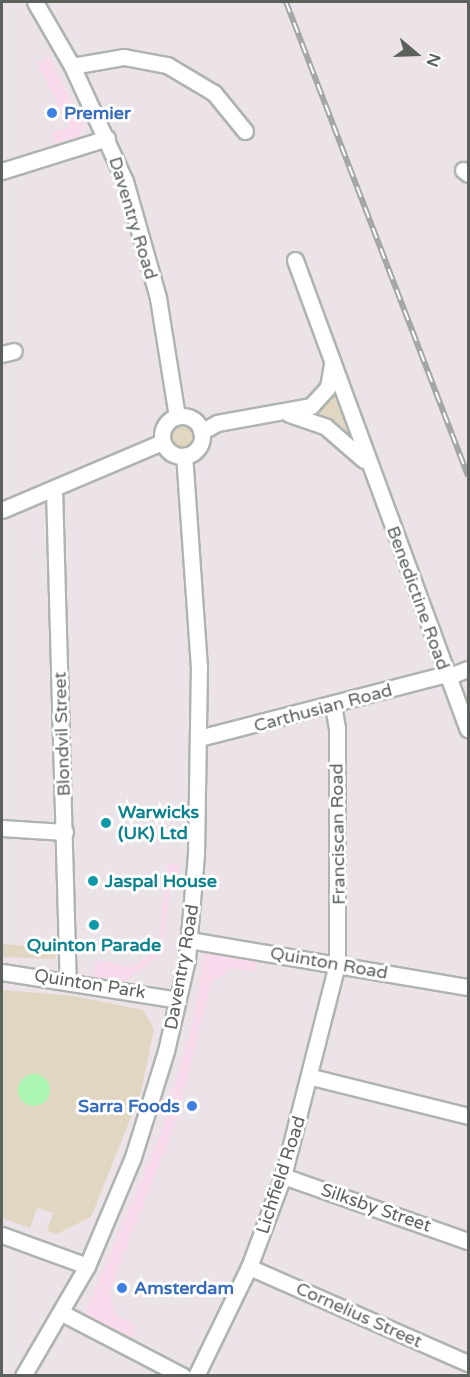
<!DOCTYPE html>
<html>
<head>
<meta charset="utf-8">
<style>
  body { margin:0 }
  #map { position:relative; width:470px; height:1377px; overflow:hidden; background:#ece3e8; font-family:"Varela Round",sans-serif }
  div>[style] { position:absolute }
  .commercial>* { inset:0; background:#fadaed }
  .green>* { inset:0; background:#e1d6c2 }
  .round { border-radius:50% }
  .water>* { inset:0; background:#aaf5af }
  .roads { filter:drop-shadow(2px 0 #aeb4b0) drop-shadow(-2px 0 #aeb4b0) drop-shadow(0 2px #aeb4b0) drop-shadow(0 -2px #aeb4b0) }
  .minor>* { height:15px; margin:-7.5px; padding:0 7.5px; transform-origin:7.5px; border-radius:7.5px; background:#fff }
  .minor>.ring { margin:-7.5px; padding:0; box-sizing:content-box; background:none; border:15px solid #fff; border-radius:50% }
  .rail>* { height:6px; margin-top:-3px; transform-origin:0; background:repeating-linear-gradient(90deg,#fff 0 11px,#a4a7a5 0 22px); box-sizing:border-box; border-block:2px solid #a4a7a5 }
  .dots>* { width:16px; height:16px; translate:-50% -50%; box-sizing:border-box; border:3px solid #fff; border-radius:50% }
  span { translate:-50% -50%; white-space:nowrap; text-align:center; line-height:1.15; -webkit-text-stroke:6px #fff; paint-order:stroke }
  .shop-label { font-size:18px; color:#366cbe; font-weight:700 }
  .left { translate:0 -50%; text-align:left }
  .right { translate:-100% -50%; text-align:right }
  .street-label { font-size:18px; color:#5b625c }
  .culture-label { font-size:18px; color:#0d838f; font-weight:700 }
  .frame { position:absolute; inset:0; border:3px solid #5b625c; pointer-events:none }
  .north { position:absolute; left:386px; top:24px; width:60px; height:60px; -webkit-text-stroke:4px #fff; paint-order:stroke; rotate:109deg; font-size:16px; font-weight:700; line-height:24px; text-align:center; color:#5b625c }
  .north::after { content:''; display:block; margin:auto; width:21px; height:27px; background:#5b625c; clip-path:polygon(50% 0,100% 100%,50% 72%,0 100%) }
</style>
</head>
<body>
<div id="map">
  <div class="commercial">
    <i style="clip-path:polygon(49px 56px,84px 127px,79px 136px,55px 143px,52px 133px,70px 127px,37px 63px)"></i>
    <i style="clip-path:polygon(168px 864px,179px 864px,179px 878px,171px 885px,161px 954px,116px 987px,91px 982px,96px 960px,132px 967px,157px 950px)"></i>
    <i style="clip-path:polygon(207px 942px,260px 951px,255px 972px,231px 968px,211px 983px,176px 1122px,109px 1293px,116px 1315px,138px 1326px,127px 1346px,81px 1322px,160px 1136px,191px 1030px)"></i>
  </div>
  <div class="green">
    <i style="clip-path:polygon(335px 391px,353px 437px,351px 440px,311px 413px)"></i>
    <i class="round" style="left:166px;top:420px;width:30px;height:30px"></i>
    <i style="clip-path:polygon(53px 937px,59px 937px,55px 959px,2px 957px,2px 944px,51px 948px)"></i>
    <i style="clip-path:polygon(2px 990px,74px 996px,143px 1010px,154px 1029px,141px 1092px,91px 1217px,57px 1234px,47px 1231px,53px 1213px,37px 1208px,30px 1228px,2px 1218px)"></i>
  </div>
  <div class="water">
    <i class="round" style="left:18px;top:1074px;width:32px;height:32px"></i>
  </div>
  <div class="roads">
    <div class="minor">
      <i style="left:35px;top:2px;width:74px;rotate:60deg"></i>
      <i style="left:72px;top:66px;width:127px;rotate:65.3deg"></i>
      <i style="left:125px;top:181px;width:122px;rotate:74.2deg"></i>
      <i style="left:158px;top:298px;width:120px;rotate:80.9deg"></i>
      <i style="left:72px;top:66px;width:53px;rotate:-9.8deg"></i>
      <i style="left:124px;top:57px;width:44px;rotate:10.5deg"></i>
      <i style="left:167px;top:65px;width:55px;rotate:30.8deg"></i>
      <i style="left:214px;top:93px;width:49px;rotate:50.8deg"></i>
      <i style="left:463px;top:170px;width:6px;rotate:39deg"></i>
      <i style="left:2px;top:171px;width:110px;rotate:-17.4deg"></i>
      <i style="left:295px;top:260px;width:500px;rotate:69.8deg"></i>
      <i style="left:2px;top:354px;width:12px;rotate:-14deg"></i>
      <i style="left:289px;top:414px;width:39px;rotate:19deg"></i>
      <i style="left:326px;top:427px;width:50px;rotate:41deg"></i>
      <i class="ring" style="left:162px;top:416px;width:25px;height:25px"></i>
      <i style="left:201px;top:432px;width:18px;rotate:-29deg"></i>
      <i style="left:217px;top:423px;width:96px;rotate:-10.3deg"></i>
      <i style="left:311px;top:406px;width:25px;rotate:-48deg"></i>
      <i style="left:328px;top:387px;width:22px;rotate:-80deg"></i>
      <i style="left:54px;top:489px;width:489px;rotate:88.4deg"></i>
      <i style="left:2px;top:510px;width:174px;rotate:-23deg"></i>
      <i style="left:447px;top:677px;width:22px;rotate:-21deg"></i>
      <i style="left:199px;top:738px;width:255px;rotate:-14.5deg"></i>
      <i style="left:2px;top:828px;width:63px;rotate:3.6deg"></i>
      <i style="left:189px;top:940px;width:283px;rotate:9.6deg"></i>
      <i style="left:2px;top:972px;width:178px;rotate:9deg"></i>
      <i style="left:312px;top:1077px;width:161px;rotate:14deg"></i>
      <i style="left:283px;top:1176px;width:196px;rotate:19.4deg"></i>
      <i style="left:2px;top:1235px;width:90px;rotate:20deg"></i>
      <i style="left:249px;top:1267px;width:239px;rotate:23.7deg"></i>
      <i style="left:62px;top:1313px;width:136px;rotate:27.5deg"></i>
      <i style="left:23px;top:1376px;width:127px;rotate:-59.8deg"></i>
      <i style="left:87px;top:1266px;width:118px;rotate:-67.1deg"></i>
      <i style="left:133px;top:1157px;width:111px;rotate:-72.7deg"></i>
      <i style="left:166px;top:1051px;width:94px;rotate:-77.1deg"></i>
      <i style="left:187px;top:959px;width:104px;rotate:-85.1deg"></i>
      <i style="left:196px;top:855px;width:187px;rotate:-89.1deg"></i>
      <i style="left:199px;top:668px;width:213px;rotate:-94deg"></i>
      <i style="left:196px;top:1376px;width:121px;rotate:-64.1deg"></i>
      <i style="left:249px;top:1267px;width:97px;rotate:-69.5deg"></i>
      <i style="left:283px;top:1176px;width:219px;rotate:-75.7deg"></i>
      <i style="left:337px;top:964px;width:236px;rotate:-90deg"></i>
      <i style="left:337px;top:728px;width:23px;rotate:-100deg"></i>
    </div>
  </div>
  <div class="rail">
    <i style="left:286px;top:2px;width:508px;rotate:68.99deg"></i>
  </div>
  <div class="dots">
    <i style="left:52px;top:113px;background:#3f7fe0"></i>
    <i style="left:106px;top:823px;background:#0f9aa8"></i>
    <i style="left:93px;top:881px;background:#0f9aa8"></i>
    <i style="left:94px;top:925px;background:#0f9aa8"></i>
    <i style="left:192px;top:1106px;background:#3f7fe0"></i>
    <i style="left:122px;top:1288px;background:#3f7fe0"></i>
  </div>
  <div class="shop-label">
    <span class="left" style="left:64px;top:113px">Premier</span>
    <span class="right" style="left:180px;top:1106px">Sarra Foods</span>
    <span class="left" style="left:134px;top:1288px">Amsterdam</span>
  </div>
  <div class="street-label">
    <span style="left:133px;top:218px;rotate:73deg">Daventry Road</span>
    <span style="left:418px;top:598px;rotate:70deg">Benedictine Road</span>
    <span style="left:323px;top:708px;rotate:-15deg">Carthusian Road</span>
    <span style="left:62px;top:734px;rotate:-92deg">Blondvil Street</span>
    <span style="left:338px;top:834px;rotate:-91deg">Franciscan Road</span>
    <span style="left:329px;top:963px;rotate:10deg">Quinton Road</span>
    <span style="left:182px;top:967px;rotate:-80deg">Daventry Road</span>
    <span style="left:90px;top:984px;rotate:9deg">Quinton Park</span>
    <span style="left:281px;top:1175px;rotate:-72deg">Lichfield Road</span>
    <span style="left:376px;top:1208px;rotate:19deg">Silksby Street</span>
    <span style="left:359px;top:1315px;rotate:24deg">Cornelius Street</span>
  </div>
  <div class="culture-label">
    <span class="left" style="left:118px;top:823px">Warwicks<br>(UK) Ltd</span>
    <span class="left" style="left:105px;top:881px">Jaspal House</span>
    <span style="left:94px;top:945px">Quinton Parade</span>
  </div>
  <div class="frame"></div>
  <div class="north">N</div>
</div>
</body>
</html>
